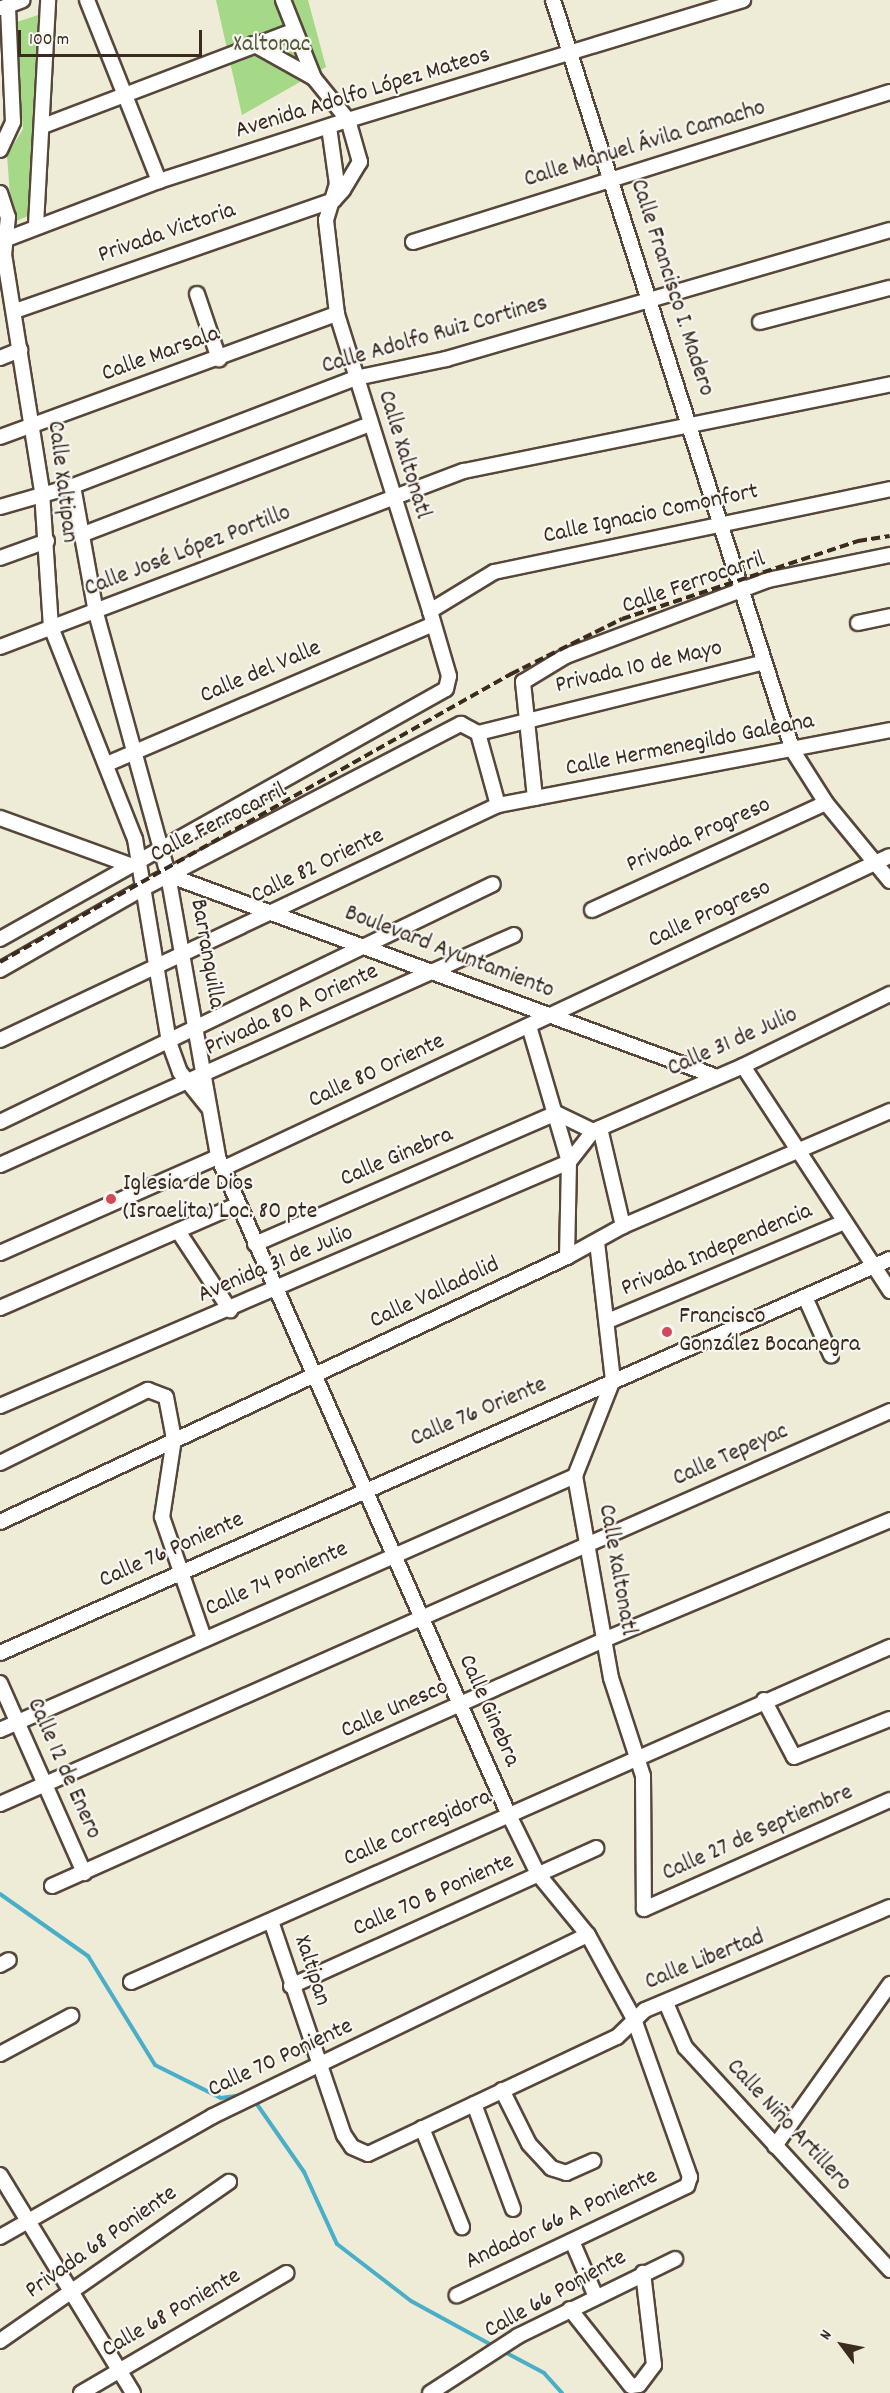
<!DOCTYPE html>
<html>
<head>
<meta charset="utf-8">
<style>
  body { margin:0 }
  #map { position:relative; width:890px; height:2393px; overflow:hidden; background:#eeebd6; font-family:Dekko,sans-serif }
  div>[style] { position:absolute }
  .green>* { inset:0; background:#a5d887 }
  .stream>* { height:4px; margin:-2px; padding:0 2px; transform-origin:2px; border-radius:2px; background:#49aec8 }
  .roads { filter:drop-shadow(2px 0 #56473a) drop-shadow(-2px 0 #56473a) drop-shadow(0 2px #56473a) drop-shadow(0 -2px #56473a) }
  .minor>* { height:14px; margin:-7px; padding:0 7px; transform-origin:7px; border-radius:7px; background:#fff }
  .rail>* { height:4px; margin-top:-2px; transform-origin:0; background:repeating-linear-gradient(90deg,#3b2a1e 0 9px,transparent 0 13.5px) }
  .dots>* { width:16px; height:16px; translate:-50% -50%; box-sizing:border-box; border:3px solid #f6f6f2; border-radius:50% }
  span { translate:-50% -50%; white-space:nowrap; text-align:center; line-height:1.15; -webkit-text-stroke:4.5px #f6f6f2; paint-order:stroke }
  .park-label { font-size:24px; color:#565638 }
  .street-label { font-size:24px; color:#3b2a1e }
  .poi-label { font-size:24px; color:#3b2a1e }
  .left { translate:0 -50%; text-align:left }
  .north { position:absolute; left:812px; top:2315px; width:60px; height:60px; -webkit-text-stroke:4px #f6f6f2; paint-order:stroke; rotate:302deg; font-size:16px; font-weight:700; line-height:24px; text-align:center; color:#3b2a1e }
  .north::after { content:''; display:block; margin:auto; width:21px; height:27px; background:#3b2a1e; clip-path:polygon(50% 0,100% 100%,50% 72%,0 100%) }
  .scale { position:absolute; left:18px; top:30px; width:184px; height:27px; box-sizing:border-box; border:3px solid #3b2a1e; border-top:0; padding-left:8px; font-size:18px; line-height:21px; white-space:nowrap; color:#3b2a1e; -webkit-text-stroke:4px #f6f6f2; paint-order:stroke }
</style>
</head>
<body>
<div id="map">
  <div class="green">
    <i style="clip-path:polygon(216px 0,308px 0,326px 67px,242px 115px)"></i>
    <i style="clip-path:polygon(41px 14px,28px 216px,12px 223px,7px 155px,23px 129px,14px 23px)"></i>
  </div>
  <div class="stream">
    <i style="left:0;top:1894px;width:108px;rotate:35.2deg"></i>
    <i style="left:88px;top:1956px;width:128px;rotate:58.4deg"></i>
    <i style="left:155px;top:2065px;width:74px;rotate:26.6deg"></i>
    <i style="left:221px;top:2098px;width:29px;rotate:-8deg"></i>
    <i style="left:254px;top:2100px;width:88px;rotate:55.2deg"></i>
    <i style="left:304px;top:2172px;width:79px;rotate:65.4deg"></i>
    <i style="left:337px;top:2244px;width:93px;rotate:37.6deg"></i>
    <i style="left:411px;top:2301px;width:96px;rotate:28.7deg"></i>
    <i style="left:501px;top:2350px;width:49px;rotate:28.1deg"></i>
    <i style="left:544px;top:2373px;width:27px;rotate:48deg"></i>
  </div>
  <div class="roads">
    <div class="minor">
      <i style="left:87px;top:0;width:195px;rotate:68.3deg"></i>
      <i style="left:553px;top:0;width:788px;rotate:72.28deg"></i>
      <i style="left:793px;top:751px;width:62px;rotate:57.6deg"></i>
      <i style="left:826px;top:803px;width:101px;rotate:50.6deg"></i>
      <i style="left:2px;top:8px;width:22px;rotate:-21deg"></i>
      <i style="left:253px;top:44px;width:70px;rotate:29.1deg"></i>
      <i style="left:43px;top:126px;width:265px;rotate:-20.8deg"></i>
      <i style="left:0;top:150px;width:31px;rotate:-65deg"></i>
      <i style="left:13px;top:122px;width:116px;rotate:-92.5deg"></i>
      <i style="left:0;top:193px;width:25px;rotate:72deg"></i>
      <i style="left:8px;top:217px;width:37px;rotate:96deg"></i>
      <i style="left:4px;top:254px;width:241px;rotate:80.9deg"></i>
      <i style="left:42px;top:492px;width:135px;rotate:86.2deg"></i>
      <i style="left:51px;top:627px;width:228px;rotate:68.4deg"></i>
      <i style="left:135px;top:839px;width:206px;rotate:80.5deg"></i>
      <i style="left:169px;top:1042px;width:32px;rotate:70deg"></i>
      <i style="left:180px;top:1072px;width:45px;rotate:51.3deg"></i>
      <i style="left:36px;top:225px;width:225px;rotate:-86.9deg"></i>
      <i style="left:1px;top:241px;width:169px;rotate:-20.8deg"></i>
      <i style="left:159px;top:181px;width:199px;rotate:-17.9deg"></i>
      <i style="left:348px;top:120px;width:413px;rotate:-16.9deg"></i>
      <i style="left:413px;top:242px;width:500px;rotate:-17.46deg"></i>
      <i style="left:197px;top:294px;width:69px;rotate:71.3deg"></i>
      <i style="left:15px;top:311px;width:338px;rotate:-19.2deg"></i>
      <i style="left:334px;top:200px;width:13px;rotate:-48deg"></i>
      <i style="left:343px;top:190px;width:33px;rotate:-59deg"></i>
      <i style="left:360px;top:162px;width:44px;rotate:-105.9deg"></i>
      <i style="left:348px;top:120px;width:54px;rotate:-129deg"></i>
      <i style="left:314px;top:78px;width:84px;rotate:-111.7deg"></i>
      <i style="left:760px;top:322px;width:134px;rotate:-14.7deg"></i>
      <i style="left:0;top:358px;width:22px;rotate:-22deg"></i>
      <i style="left:0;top:437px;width:359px;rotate:-20.1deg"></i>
      <i style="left:73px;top:486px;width:129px;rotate:79.7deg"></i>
      <i style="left:96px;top:613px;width:272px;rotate:74.6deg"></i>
      <i style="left:168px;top:875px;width:286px;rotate:79.9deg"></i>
      <i style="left:218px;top:1157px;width:717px;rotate:66.15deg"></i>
      <i style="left:508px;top:1813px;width:68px;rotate:63.8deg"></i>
      <i style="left:538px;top:1874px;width:79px;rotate:50.7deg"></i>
      <i style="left:588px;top:1935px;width:96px;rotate:61.3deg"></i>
      <i style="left:634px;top:2019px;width:168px;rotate:70.5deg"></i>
      <i style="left:690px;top:2177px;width:9px;rotate:108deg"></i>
      <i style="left:687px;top:2186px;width:255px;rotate:154.6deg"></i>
      <i style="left:0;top:507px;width:76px;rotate:-16deg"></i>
      <i style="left:73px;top:486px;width:303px;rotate:-20.9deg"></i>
      <i style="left:356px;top:378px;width:92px;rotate:-11.9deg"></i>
      <i style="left:446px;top:359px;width:462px;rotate:-16.2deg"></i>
      <i style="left:81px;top:535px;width:307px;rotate:-21deg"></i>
      <i style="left:0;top:558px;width:50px;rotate:-19.9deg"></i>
      <i style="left:430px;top:611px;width:75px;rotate:-31.4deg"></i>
      <i style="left:494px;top:572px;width:405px;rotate:-11.8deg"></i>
      <i style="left:858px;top:623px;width:33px;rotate:-12deg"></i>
      <i style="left:0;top:647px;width:496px;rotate:-20.8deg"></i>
      <i style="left:464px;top:471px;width:435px;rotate:-11.5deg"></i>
      <i style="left:478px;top:733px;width:295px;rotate:-13.9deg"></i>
      <i style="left:107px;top:764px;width:355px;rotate:-23.2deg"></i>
      <i style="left:535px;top:798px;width:117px;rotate:-95.9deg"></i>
      <i style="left:523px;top:682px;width:50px;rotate:-31.2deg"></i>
      <i style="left:566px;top:656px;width:216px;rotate:-20.6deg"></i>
      <i style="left:768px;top:580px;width:125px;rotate:-11.6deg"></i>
      <i style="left:0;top:818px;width:138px;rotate:19.9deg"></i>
      <i style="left:168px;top:875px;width:580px;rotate:20.19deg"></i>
      <i style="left:592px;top:910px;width:257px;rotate:-24.6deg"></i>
      <i style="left:0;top:939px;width:511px;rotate:-29.27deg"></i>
      <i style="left:446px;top:689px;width:13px;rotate:-77deg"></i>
      <i style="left:449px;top:676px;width:68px;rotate:-106.3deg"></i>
      <i style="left:430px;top:611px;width:311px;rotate:-107.4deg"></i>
      <i style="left:337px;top:314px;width:95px;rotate:-96.7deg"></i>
      <i style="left:326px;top:220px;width:38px;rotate:-73deg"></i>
      <i style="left:337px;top:184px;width:58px;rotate:-98deg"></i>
      <i style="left:0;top:970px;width:166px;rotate:-29.7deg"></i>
      <i style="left:144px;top:888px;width:357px;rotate:-27.4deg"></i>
      <i style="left:461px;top:724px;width:19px;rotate:28deg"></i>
      <i style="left:478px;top:733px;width:75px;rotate:74.5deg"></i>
      <i style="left:529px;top:1026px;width:142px;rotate:73.6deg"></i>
      <i style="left:569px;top:1162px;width:95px;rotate:91.2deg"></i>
      <i style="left:0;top:1040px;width:551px;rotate:-25.26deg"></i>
      <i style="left:498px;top:805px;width:399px;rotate:-10.8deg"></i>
      <i style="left:743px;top:1066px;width:269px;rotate:56.8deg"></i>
      <i style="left:0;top:1122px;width:547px;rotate:-25.77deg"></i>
      <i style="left:600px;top:1128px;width:101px;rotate:76.8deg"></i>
      <i style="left:0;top:1165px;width:563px;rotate:-24.11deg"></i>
      <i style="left:224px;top:1168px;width:735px;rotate:-25.1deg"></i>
      <i style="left:178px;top:1231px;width:95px;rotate:56.6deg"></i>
      <i style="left:597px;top:1242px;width:139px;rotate:83.4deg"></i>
      <i style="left:613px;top:1380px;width:103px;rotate:111.6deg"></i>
      <i style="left:575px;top:1476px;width:205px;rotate:79.9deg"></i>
      <i style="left:611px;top:1678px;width:103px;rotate:71.9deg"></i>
      <i style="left:643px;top:1776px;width:133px;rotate:89.6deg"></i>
      <i style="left:644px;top:1909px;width:269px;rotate:-23.9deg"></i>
      <i style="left:255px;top:1244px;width:328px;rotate:-23.5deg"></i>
      <i style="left:556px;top:1113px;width:41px;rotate:25.9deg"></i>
      <i style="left:0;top:1253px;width:238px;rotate:-23.8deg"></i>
      <i style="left:805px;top:1297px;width:64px;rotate:65.9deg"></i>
      <i style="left:0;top:1308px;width:258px;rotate:-23.5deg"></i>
      <i style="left:610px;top:1320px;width:251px;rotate:-22.7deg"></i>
      <i style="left:0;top:1406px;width:619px;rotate:-23.21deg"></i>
      <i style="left:569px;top:1162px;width:39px;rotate:-52deg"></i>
      <i style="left:593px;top:1131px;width:163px;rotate:-23.4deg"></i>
      <i style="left:743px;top:1066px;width:164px;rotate:-26.1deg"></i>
      <i style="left:0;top:1463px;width:165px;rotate:-26.3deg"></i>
      <i style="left:148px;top:1390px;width:19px;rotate:21deg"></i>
      <i style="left:166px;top:1397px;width:43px;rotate:79.2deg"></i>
      <i style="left:174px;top:1439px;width:79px;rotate:98.7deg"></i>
      <i style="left:162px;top:1517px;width:128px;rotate:70.9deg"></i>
      <i style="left:0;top:1522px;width:626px;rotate:-25.05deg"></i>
      <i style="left:567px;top:1257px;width:64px;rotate:-29deg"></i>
      <i style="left:623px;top:1226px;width:291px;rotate:-23.3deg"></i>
      <i style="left:0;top:1653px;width:973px;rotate:-23.88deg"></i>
      <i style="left:0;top:1683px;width:208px;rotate:66.1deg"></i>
      <i style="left:764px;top:1700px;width:64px;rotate:62.2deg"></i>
      <i style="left:794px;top:1757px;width:103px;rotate:-21.6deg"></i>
      <i style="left:0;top:1730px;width:629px;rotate:-23.83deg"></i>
      <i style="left:0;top:1804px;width:973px;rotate:-23.82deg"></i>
      <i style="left:52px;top:1886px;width:607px;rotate:-24.03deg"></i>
      <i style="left:606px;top:1639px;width:308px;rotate:-22.7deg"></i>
      <i style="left:271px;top:1921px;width:226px;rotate:71.2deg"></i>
      <i style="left:344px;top:2135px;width:14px;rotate:56deg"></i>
      <i style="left:352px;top:2147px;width:17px;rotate:24deg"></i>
      <i style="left:368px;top:2154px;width:275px;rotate:-25.2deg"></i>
      <i style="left:617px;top:2037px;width:39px;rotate:-44deg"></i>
      <i style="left:645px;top:2010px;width:266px;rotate:-22.8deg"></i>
      <i style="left:0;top:1965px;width:10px;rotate:-29deg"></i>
      <i style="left:131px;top:1982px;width:830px;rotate:-23.82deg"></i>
      <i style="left:291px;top:1986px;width:335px;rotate:-24.3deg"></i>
      <i style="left:666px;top:2003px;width:48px;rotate:66.6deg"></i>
      <i style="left:685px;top:2047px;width:303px;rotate:47.4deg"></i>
      <i style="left:0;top:2054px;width:81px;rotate:-28.2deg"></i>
      <i style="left:502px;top:2090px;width:60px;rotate:63.4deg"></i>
      <i style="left:529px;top:2144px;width:33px;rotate:47deg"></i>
      <i style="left:551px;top:2168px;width:16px;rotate:18deg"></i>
      <i style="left:566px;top:2173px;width:30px;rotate:-24deg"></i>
      <i style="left:474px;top:2104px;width:112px;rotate:69.6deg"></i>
      <i style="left:422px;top:2128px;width:107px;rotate:68deg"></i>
      <i style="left:775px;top:2146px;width:199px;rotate:-54.6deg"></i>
      <i style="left:0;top:2175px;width:255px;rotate:58.6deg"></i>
      <i style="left:0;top:2237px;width:245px;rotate:-29.6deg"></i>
      <i style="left:213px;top:2116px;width:416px;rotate:-25.8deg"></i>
      <i style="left:572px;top:2241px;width:61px;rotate:66.8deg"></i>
      <i style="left:570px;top:2309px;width:98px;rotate:51.6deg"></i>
      <i style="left:631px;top:2386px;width:8px;rotate:-7deg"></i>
      <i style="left:639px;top:2385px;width:25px;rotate:-53deg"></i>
      <i style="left:654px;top:2365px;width:93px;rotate:-96.8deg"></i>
      <i style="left:0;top:2341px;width:279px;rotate:-34.8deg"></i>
      <i style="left:81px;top:2393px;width:238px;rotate:-30.3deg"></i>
      <i style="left:430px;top:2393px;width:105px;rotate:-32.9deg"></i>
      <i style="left:518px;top:2336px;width:175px;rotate:-26.1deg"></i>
    </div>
  </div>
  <div class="rail">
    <i style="left:0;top:962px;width:587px;rotate:-29.41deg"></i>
    <i style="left:511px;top:674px;width:124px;rotate:-26.4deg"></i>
    <i style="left:622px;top:619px;width:249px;rotate:-18.3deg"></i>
    <i style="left:858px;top:541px;width:32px;rotate:-9deg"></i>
  </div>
  <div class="dots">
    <i style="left:111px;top:1199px;background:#d1495b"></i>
    <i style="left:667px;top:1332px;background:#d1495b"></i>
  </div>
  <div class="park-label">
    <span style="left:272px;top:46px">Xaltonac</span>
  </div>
  <div class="street-label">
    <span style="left:363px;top:94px;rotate:-17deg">Avenida Adolfo López Mateos</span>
    <span style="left:645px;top:145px;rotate:-17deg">Calle Manuel Ávila Camacho</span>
    <span style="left:167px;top:234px;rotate:-19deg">Privada Victoria</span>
    <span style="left:671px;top:288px;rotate:72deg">Calle Francisco I. Madero</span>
    <span style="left:435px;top:336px;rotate:-16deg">Calle Adolfo Ruiz Cortines</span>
    <span style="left:161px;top:355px;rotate:-20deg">Calle Marsala</span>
    <span style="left:403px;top:455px;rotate:73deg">Calle Xaltonatl</span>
    <span style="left:61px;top:482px;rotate:83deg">Calle Xaltipan</span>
    <span style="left:651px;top:515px;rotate:-12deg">Calle Ignacio Comonfort</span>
    <span style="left:188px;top:552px;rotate:-21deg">Calle José López Portillo</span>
    <span style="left:694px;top:584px;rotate:-19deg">Calle Ferrocarril</span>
    <span style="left:639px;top:668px;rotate:-13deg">Privada 10 de Mayo</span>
    <span style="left:261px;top:673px;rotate:-23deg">Calle del Valle</span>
    <span style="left:690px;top:746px;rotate:-11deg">Calle Hermenegildo Galeana</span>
    <span style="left:219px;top:824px;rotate:-27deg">Calle Ferrocarril</span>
    <span style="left:699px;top:836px;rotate:-24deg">Privada Progreso</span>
    <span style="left:318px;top:867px;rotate:-26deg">Calle 82 Oriente</span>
    <span style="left:710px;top:915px;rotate:-25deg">Calle Progreso</span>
    <span style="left:449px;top:953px;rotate:21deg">Boulevard Ayuntamiento</span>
    <span style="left:206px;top:954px;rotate:80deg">Barranquilla</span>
    <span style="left:292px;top:1011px;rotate:-25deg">Privada 80 A Oriente</span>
    <span style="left:733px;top:1043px;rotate:-24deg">Calle 31 de Julio</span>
    <span style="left:377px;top:1072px;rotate:-25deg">Calle 80 Oriente</span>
    <span style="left:397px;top:1158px;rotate:-23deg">Calle Ginebra</span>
    <span style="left:717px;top:1251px;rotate:-23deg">Privada Independencia</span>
    <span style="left:276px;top:1265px;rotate:-23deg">Avenida 31 de Julio</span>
    <span style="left:435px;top:1294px;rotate:-25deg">Calle Valladolid</span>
    <span style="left:479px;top:1413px;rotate:-23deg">Calle 76 Oriente</span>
    <span style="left:731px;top:1456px;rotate:-24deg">Calle Tepeyac</span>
    <span style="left:172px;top:1551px;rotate:-24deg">Calle 76 Poniente</span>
    <span style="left:616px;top:1570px;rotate:80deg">Calle Xaltonatl</span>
    <span style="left:277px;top:1580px;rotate:-24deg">Calle 74 Poniente</span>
    <span style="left:395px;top:1710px;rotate:-24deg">Calle Unesco</span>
    <span style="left:488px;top:1711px;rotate:66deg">Calle Ginebra</span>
    <span style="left:63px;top:1769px;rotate:66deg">Calle 12 de Enero</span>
    <span style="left:418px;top:1829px;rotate:-24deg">Calle Corregidora</span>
    <span style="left:758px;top:1834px;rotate:-24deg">Calle 27 de Septiembre</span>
    <span style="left:434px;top:1896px;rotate:-24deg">Calle 70 B Poniente</span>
    <span style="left:705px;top:1961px;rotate:-22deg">Calle Libertad</span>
    <span style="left:311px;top:1971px;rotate:72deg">Xaltipan</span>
    <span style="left:281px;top:2059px;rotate:-25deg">Calle 70 Poniente</span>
    <span style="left:788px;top:2126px;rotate:47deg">Calle Niño Artillero</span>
    <span style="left:562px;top:2220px;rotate:-25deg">Andador 66 A Poniente</span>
    <span style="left:102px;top:2243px;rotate:-35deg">Privada 68 Poniente</span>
    <span style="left:556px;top:2295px;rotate:-29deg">Calle 66 Poniente</span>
    <span style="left:172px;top:2314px;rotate:-30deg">Calle 68 Poniente</span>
  </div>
  <div class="poi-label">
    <span class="left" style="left:123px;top:1199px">Iglesia de Dios<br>(Israelita) Loc. 80 pte</span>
    <span class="left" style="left:679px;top:1332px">Francisco<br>González Bocanegra</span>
  </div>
  <div class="north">N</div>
  <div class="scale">100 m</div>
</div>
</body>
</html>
